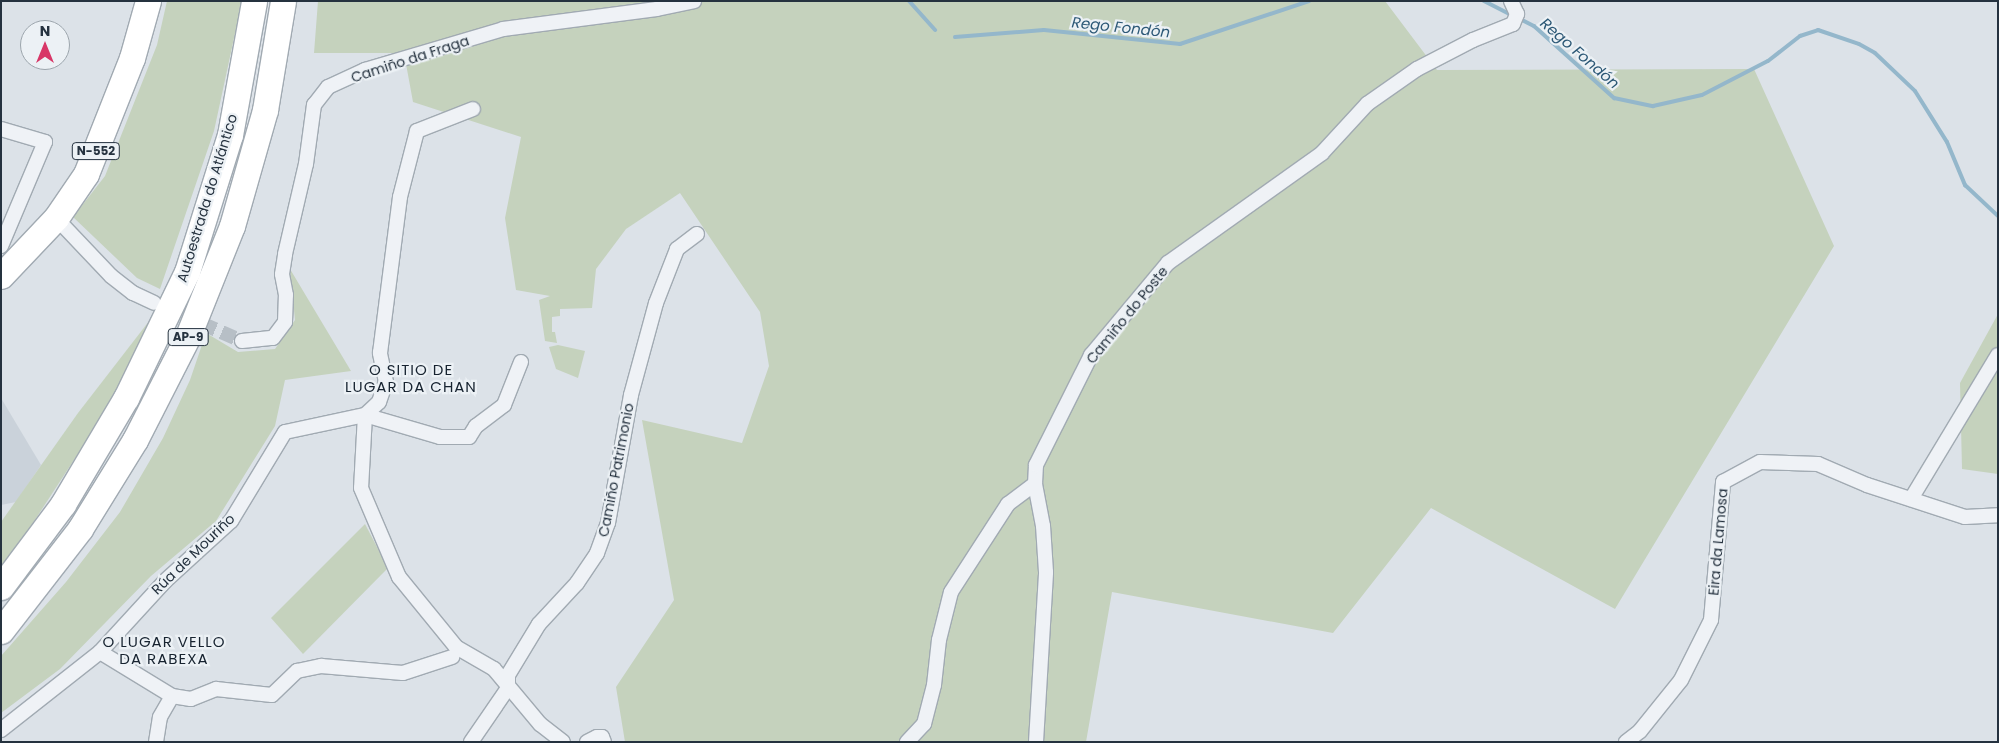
<!DOCTYPE html>
<html>
<head>
<meta charset="utf-8">
<style>
  body { margin:0 }
  #map { position:relative; width:1999px; height:743px; overflow:hidden; background:#dce2e8; font-family:Poppins,sans-serif }
  div>[style] { position:absolute }
  .built>* { inset:0; background:#cad2da }
  .green>* { inset:0; background:#c5d2bd }
  .stream>* { height:4px; margin:-2px; padding:0 2px; transform-origin:2px; border-radius:2px; background:#94b7cb }
  .street-tunnel>* { height:14px; margin-top:-7px; transform-origin:0; background:repeating-linear-gradient(90deg,#b7bfc6 0 14px,transparent 0 21px) }
  .roads { filter:drop-shadow(1px 0 #a1aab2) drop-shadow(-1px 0 #a1aab2) drop-shadow(0 1px #a1aab2) drop-shadow(0 -1px #a1aab2) }
  .street>* { height:14px; margin:-7px; padding:0 7px; transform-origin:7px; border-radius:7px; background:#eff2f6 }
  .highway>* { height:25px; margin:-12.5px; padding:0 12.5px; transform-origin:12.5px; border-radius:12.5px; background:#fff }
  span { translate:-50% -50%; white-space:nowrap; text-align:center; line-height:1.15; -webkit-text-stroke:4.5px #ecf1f5; paint-order:stroke }
  .shield-label span { padding:1px 4px; background:#ecf1f5; border:1px solid; border-radius:4px; -webkit-text-stroke-width:0 }
  .shield-label { font-size:12px; color:#25323f; font-weight:700 }
  .street-label { font-size:14px; color:#25323f }
  .water-label { font-size:15px; color:#2c5876; font-style:italic }
  .neighbourhood-label { font-size:15px; color:#172330; letter-spacing:1px }
  .frame { position:absolute; inset:0; border:2px solid #25323f; pointer-events:none }
  .north { position:absolute; left:20px; top:20px; width:50px; height:50px; box-sizing:border-box; background:#ecf1f5; border:1px solid #9ca5ac; border-radius:50%; rotate:0deg; font-size:14px; font-weight:700; line-height:20px; text-align:center; color:#25323f }
  .north::after { content:''; display:block; margin:auto; width:18px; height:22px; background:#d83667; clip-path:polygon(50% 0,100% 100%,50% 72%,0 100%) }
</style>
</head>
<body>
<div id="map">
  <div class="built">
    <i style="clip-path:polygon(1px 398px,41px 465px,16px 502px,1px 505px)"></i>
  </div>
  <div class="green">
    <i style="clip-path:polygon(167px 1px,242px 1px,214px 131px,160px 289px,137px 278px,73px 217px,105px 176px,157px 45px)"></i>
    <i style="clip-path:polygon(318px 1px,1385px 1px,1437px 70px,1754px 69px,1834px 246px,1615px 609px,1431px 508px,1333px 633px,1112px 592px,1086px 742px,625px 742px,616px 687px,674px 600px,642px 420px,742px 443px,769px 366px,760px 312px,680px 193px,626px 229px,596px 269px,592px 308px,560px 309px,560px 316px,552px 317px,552px 332px,555px 332px,557px 343px,545px 341px,539px 300px,550px 296px,516px 290px,505px 218px,521px 137px,413px 102px,404px 53px,314px 53px)"></i>
    <i style="clip-path:polygon(290px 269px,351px 371px,285px 380px,275px 426px,216px 521px,151px 576px,60px 669px,1px 713px,1px 656px,66px 582px,120px 512px,163px 438px,190px 380px,206px 333px,238px 352px,275px 349px,295px 320px)"></i>
    <i style="clip-path:polygon(1998px 314px,1998px 474px,1962px 469px,1960px 383px)"></i>
    <i style="clip-path:polygon(153px 316px,115px 397px,1px 572px,1px 522px,78px 413px)"></i>
    <i style="clip-path:polygon(558px 345px,585px 351px,578px 378px,556px 369px,549px 347px)"></i>
    <i style="clip-path:polygon(365px 524px,388px 568px,303px 654px,271px 618px)"></i>
  </div>
  <div class="stream">
    <i style="left:909px;top:1px;width:39px;rotate:48deg"></i>
    <i style="left:1484px;top:1px;width:34px;rotate:27deg"></i>
    <i style="left:1520px;top:19px;width:16px;rotate:27deg"></i>
    <i style="left:1534px;top:26px;width:108px;rotate:42deg"></i>
    <i style="left:1614px;top:98px;width:40px;rotate:12deg"></i>
    <i style="left:1653px;top:106px;width:50px;rotate:-12.7deg"></i>
    <i style="left:1702px;top:95px;width:74px;rotate:-27.3deg"></i>
    <i style="left:1768px;top:61px;width:41px;rotate:-38deg"></i>
    <i style="left:1800px;top:36px;width:19px;rotate:-18deg"></i>
    <i style="left:1818px;top:30px;width:43px;rotate:18.9deg"></i>
    <i style="left:1859px;top:44px;width:18px;rotate:29deg"></i>
    <i style="left:1875px;top:53px;width:55px;rotate:43.5deg"></i>
    <i style="left:1915px;top:91px;width:60px;rotate:57.9deg"></i>
    <i style="left:1947px;top:142px;width:47px;rotate:67.3deg"></i>
    <i style="left:1965px;top:185px;width:45px;rotate:43.2deg"></i>
    <i style="left:955px;top:37px;width:89px;rotate:-4.5deg"></i>
    <i style="left:1044px;top:30px;width:137px;rotate:5.9deg"></i>
    <i style="left:1180px;top:44px;width:136px;rotate:-18.4deg"></i>
  </div>
  <div class="street-tunnel">
    <i style="left:164px;top:307px;width:85px;rotate:23.6deg"></i>
  </div>
  <div class="roads">
    <div class="street">
      <i style="left:1px;top:129px;width:46px;rotate:16.5deg"></i>
      <i style="left:45px;top:142px;width:113px;rotate:112.9deg"></i>
      <i style="left:56px;top:218px;width:80px;rotate:46.5deg"></i>
      <i style="left:111px;top:276px;width:28px;rotate:38deg"></i>
      <i style="left:133px;top:293px;width:23px;rotate:25deg"></i>
      <i style="left:242px;top:341px;width:31px;rotate:-6deg"></i>
      <i style="left:273px;top:338px;width:20px;rotate:-53deg"></i>
      <i style="left:285px;top:322px;width:27px;rotate:-88deg"></i>
      <i style="left:286px;top:295px;width:21px;rotate:-101deg"></i>
      <i style="left:282px;top:274px;width:20px;rotate:-81deg"></i>
      <i style="left:285px;top:254px;width:92px;rotate:-76.9deg"></i>
      <i style="left:306px;top:164px;width:60px;rotate:-82.3deg"></i>
      <i style="left:314px;top:105px;width:23px;rotate:-52deg"></i>
      <i style="left:328px;top:87px;width:41px;rotate:-24.7deg"></i>
      <i style="left:365px;top:70px;width:144px;rotate:-16.5deg"></i>
      <i style="left:503px;top:29px;width:155px;rotate:-7.4deg"></i>
      <i style="left:657px;top:9px;width:38px;rotate:-12deg"></i>
      <i style="left:521px;top:362px;width:46px;rotate:111.6deg"></i>
      <i style="left:504px;top:405px;width:35px;rotate:143deg"></i>
      <i style="left:476px;top:426px;width:13px;rotate:122deg"></i>
      <i style="left:469px;top:437px;width:29px;rotate:180deg"></i>
      <i style="left:440px;top:437px;width:78px;rotate:-163.7deg"></i>
      <i style="left:365px;top:415px;width:73px;rotate:93.1deg"></i>
      <i style="left:361px;top:488px;width:97px;rotate:66.9deg"></i>
      <i style="left:399px;top:577px;width:90px;rotate:50.8deg"></i>
      <i style="left:456px;top:647px;width:44px;rotate:30.1deg"></i>
      <i style="left:494px;top:669px;width:72px;rotate:50.1deg"></i>
      <i style="left:540px;top:724px;width:29px;rotate:38deg"></i>
      <i style="left:1911px;top:499px;width:168px;rotate:-58.9deg"></i>
      <i style="left:100px;top:652px;width:84px;rotate:31.4deg"></i>
      <i style="left:172px;top:696px;width:19px;rotate:9deg"></i>
      <i style="left:191px;top:699px;width:27px;rotate:-22deg"></i>
      <i style="left:216px;top:689px;width:56px;rotate:6.1deg"></i>
      <i style="left:272px;top:695px;width:35px;rotate:-44deg"></i>
      <i style="left:297px;top:671px;width:25px;rotate:-12deg"></i>
      <i style="left:321px;top:666px;width:82px;rotate:4.9deg"></i>
      <i style="left:403px;top:673px;width:52px;rotate:-18.1deg"></i>
      <i style="left:1px;top:730px;width:126px;rotate:-38.2deg"></i>
      <i style="left:100px;top:652px;width:96px;rotate:-47.5deg"></i>
      <i style="left:165px;top:581px;width:89px;rotate:-42.3deg"></i>
      <i style="left:231px;top:521px;width:104px;rotate:-58.8deg"></i>
      <i style="left:285px;top:432px;width:82px;rotate:-12deg"></i>
      <i style="left:365px;top:415px;width:19px;rotate:-43deg"></i>
      <i style="left:379px;top:402px;width:21px;rotate:-71deg"></i>
      <i style="left:386px;top:382px;width:30px;rotate:-102deg"></i>
      <i style="left:380px;top:353px;width:157px;rotate:-82.7deg"></i>
      <i style="left:400px;top:197px;width:68px;rotate:-75.6deg"></i>
      <i style="left:417px;top:131px;width:60px;rotate:-21.4deg"></i>
      <i style="left:156px;top:742px;width:25px;rotate:-81deg"></i>
      <i style="left:160px;top:717px;width:24px;rotate:-60deg"></i>
      <i style="left:471px;top:742px;width:65px;rotate:-55.6deg"></i>
      <i style="left:508px;top:688px;width:13px;rotate:-90deg"></i>
      <i style="left:508px;top:675px;width:60px;rotate:-58.7deg"></i>
      <i style="left:539px;top:624px;width:56px;rotate:-47.2deg"></i>
      <i style="left:577px;top:583px;width:36px;rotate:-56deg"></i>
      <i style="left:597px;top:553px;width:32px;rotate:-70deg"></i>
      <i style="left:608px;top:523px;width:130px;rotate:-79.8deg"></i>
      <i style="left:631px;top:395px;width:95px;rotate:-74.8deg"></i>
      <i style="left:656px;top:303px;width:58px;rotate:-68.7deg"></i>
      <i style="left:677px;top:249px;width:25px;rotate:-37deg"></i>
      <i style="left:587px;top:742px;width:11px;rotate:-27deg"></i>
      <i style="left:597px;top:737px;width:5px"></i>
      <i style="left:602px;top:737px;width:5px;rotate:68deg"></i>
      <i style="left:907px;top:742px;width:25px;rotate:-47deg"></i>
      <i style="left:924px;top:724px;width:40px;rotate:-75.6deg"></i>
      <i style="left:934px;top:685px;width:45px;rotate:-83.7deg"></i>
      <i style="left:939px;top:640px;width:49px;rotate:-76deg"></i>
      <i style="left:951px;top:592px;width:105px;rotate:-57.1deg"></i>
      <i style="left:1008px;top:504px;width:34px;rotate:-37deg"></i>
      <i style="left:1036px;top:742px;width:170px;rotate:-86.6deg"></i>
      <i style="left:1046px;top:572px;width:46px;rotate:-93.7deg"></i>
      <i style="left:1043px;top:526px;width:43px;rotate:-100.8deg"></i>
      <i style="left:1035px;top:484px;width:19px;rotate:-87deg"></i>
      <i style="left:1036px;top:465px;width:123px;rotate:-63.4deg"></i>
      <i style="left:1091px;top:355px;width:120px;rotate:-50.1deg"></i>
      <i style="left:1168px;top:263px;width:189px;rotate:-35.5deg"></i>
      <i style="left:1322px;top:153px;width:67px;rotate:-47.4deg"></i>
      <i style="left:1367px;top:104px;width:61px;rotate:-35deg"></i>
      <i style="left:1417px;top:69px;width:63px;rotate:-27.4deg"></i>
      <i style="left:1473px;top:40px;width:43px;rotate:-21.8deg"></i>
      <i style="left:1513px;top:24px;width:11px;rotate:-68deg"></i>
      <i style="left:1517px;top:14px;width:14px;rotate:-115deg"></i>
      <i style="left:1626px;top:742px;width:18px;rotate:-38deg"></i>
      <i style="left:1640px;top:731px;width:65px;rotate:-51.2deg"></i>
      <i style="left:1681px;top:680px;width:67px;rotate:-63.4deg"></i>
      <i style="left:1711px;top:620px;width:139px;rotate:-85deg"></i>
      <i style="left:1723px;top:482px;width:42px;rotate:-28.4deg"></i>
      <i style="left:1760px;top:462px;width:58px;rotate:2deg"></i>
      <i style="left:1818px;top:464px;width:53px;rotate:23.2deg"></i>
      <i style="left:1867px;top:485px;width:103px;rotate:18.1deg"></i>
      <i style="left:1965px;top:517px;width:33px;rotate:-3deg"></i>
    </div>
    <div class="highway">
      <i style="left:1px;top:276px;width:80px;rotate:-46.5deg"></i>
      <i style="left:56px;top:218px;width:53px;rotate:-55.7deg"></i>
      <i style="left:86px;top:174px;width:125px;rotate:-68.4deg"></i>
      <i style="left:132px;top:58px;width:59px;rotate:-74.3deg"></i>
      <i style="left:1px;top:587px;width:104px;rotate:-53.2deg"></i>
      <i style="left:63px;top:504px;width:123px;rotate:-59.3deg"></i>
      <i style="left:126px;top:398px;width:140px;rotate:-64.2deg"></i>
      <i style="left:187px;top:272px;width:144px;rotate:-72.6deg"></i>
      <i style="left:230px;top:135px;width:136px;rotate:-79.8deg"></i>
      <i style="left:1px;top:631px;width:129px;rotate:-52.2deg"></i>
      <i style="left:80px;top:529px;width:105px;rotate:-58.3deg"></i>
      <i style="left:135px;top:440px;width:117px;rotate:-63deg"></i>
      <i style="left:188px;top:336px;width:118px;rotate:-68.2deg"></i>
      <i style="left:232px;top:226px;width:121px;rotate:-74.1deg"></i>
      <i style="left:265px;top:110px;width:110px;rotate:-80.6deg"></i>
    </div>
  </div>
  <div class="shield-label">
    <span style="left:96px;top:151px">N-552</span>
    <span style="left:188px;top:337px">AP-9</span>
  </div>
  <div class="street-label">
    <span style="left:410px;top:59px;rotate:-18deg">Camiño da Fraga</span>
    <span style="left:207px;top:198px;rotate:-73deg">Autoestrada do Atlántico</span>
    <span style="left:1127px;top:315px;rotate:-51deg">Camiño do Poste</span>
    <span style="left:616px;top:470px;rotate:-79deg">Camiño Patrimonio</span>
    <span style="left:1718px;top:542px;rotate:-85deg">Eira da Lamosa</span>
    <span style="left:193px;top:554px;rotate:-44deg">Rúa de Mouriño</span>
  </div>
  <div class="water-label">
    <span style="left:1121px;top:27px;rotate:6deg">Rego Fondón</span>
    <span style="left:1580px;top:53px;rotate:41deg">Rego Fondón</span>
  </div>
  <div class="neighbourhood-label">
    <span style="left:411px;top:378px">O SITIO DE<br>LUGAR DA CHAN</span>
    <span style="left:164px;top:650px">O LUGAR VELLO<br>DA RABEXA</span>
  </div>
  <div class="frame"></div>
  <div class="north">N</div>
</div>
</body>
</html>
